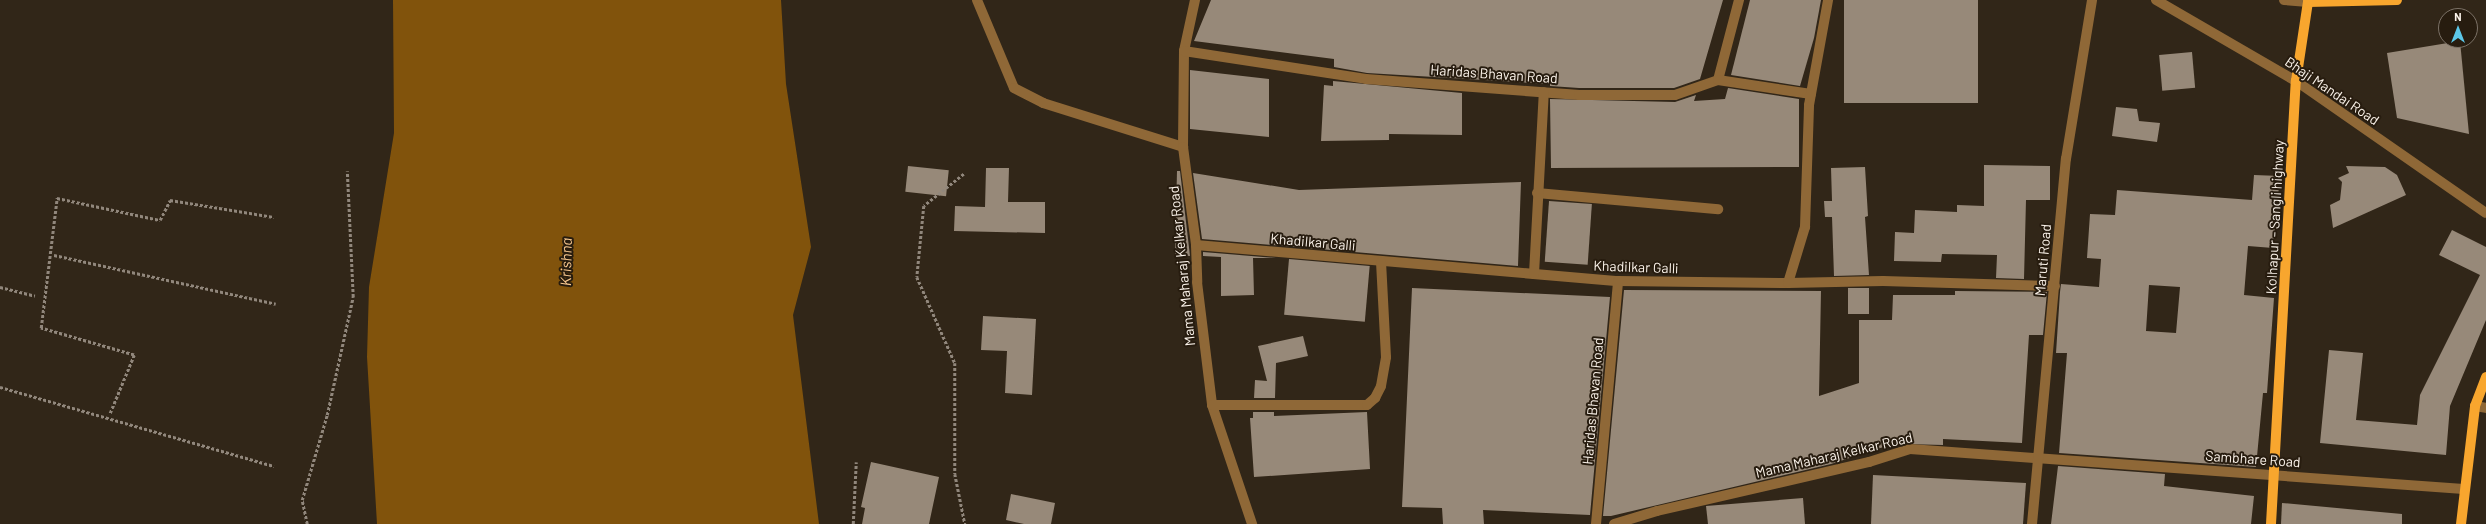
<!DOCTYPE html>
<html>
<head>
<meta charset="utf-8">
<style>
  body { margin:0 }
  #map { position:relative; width:2486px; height:524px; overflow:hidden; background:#312618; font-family:Barlow,sans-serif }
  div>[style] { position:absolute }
  .water>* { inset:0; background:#81530c }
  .building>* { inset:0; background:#978979; transform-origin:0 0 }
  .path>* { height:2.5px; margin-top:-1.25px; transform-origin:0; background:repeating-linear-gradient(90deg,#91877c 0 3px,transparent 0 5px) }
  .minor>* { height:10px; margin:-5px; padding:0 5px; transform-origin:5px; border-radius:5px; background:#8f6837 }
  .tertiary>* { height:10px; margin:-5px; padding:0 5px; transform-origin:5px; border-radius:5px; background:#8f6837 }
  .primary>* { height:10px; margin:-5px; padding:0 5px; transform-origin:5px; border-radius:5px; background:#f8a62e }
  span { translate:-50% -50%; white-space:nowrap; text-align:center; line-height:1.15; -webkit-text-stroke:4px #271c0f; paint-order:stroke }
  .street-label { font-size:14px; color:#fbf3ea }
  .water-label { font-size:15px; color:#fac98f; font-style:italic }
  .north { position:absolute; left:2438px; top:8px; width:40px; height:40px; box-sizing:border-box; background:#271c0f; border:1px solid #7c7267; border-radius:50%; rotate:0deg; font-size:11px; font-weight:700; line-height:16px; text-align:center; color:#fbf3ea }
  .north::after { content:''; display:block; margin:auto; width:14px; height:18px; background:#5cc7e8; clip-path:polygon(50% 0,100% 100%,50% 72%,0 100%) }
</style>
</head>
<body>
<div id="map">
  <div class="water">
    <i style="clip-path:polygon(393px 0,781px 0,786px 84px,811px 247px,793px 315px,819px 524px,377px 524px,367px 357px,369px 287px,394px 133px)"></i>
  </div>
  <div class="building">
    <i style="clip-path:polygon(1211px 0,1723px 0,1700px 79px,1674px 88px,1579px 88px,1550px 86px,1550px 84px,1367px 73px,1334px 67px,1334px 59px,1194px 41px)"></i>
    <i style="clip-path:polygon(1750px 0,1821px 0,1814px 38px,1800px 86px,1731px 75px)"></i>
    <i style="left:1844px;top:0;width:134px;height:103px"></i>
    <i style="clip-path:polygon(2460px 41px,2469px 134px,2397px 118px,2387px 53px)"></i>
    <i style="left:2192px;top:52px;width:36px;height:33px;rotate:85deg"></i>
    <i style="clip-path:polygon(1190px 70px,1269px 79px,1269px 137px,1190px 129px)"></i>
    <i style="clip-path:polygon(1333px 81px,1462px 93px,1462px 135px,1389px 134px,1389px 140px,1321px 141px,1324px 85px,1333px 86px)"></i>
    <i style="clip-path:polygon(1728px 88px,1799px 99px,1799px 167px,1551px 168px,1550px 99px,1675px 102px,1696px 95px,1694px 101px,1725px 99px)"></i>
    <i style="clip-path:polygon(2116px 107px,2137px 109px,2139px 121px,2160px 123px,2157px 142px,2112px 136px)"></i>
    <i style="clip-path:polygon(1984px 165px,2050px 166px,2050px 200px,2026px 200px,2024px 279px,1996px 278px,1997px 255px,1942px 254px,1941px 262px,1894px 261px,1895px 232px,1914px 233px,1915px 210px,1957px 212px,1957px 205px,1984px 206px)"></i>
    <i style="left:908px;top:166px;width:41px;height:26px;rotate:6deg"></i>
    <i style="clip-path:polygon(2346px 166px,2385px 167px,2397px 175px,2406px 195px,2333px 228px,2330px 205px,2340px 200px,2342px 182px,2338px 178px,2349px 173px)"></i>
    <i style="clip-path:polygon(1865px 167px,1868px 216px,1865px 217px,1869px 275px,1834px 276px,1832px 217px,1825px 217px,1824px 201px,1832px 201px,1831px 168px)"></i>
    <i style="clip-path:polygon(986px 168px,1009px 168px,1008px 202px,1045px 202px,1045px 233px,954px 231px,955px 206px,985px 207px)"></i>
    <i style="clip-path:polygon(1177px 171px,1180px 171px,1190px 256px,1175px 255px)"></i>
    <i style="clip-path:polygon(1193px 173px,1299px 190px,1521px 182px,1518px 266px,1202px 239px)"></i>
    <i style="clip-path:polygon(evenodd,2254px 175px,2280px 176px,2273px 248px,2248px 246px,2244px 295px,2274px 298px,2267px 393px,2263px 393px,2256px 467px,2059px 453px,2067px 353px,2056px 353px,2060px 292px,2061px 284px,2099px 287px,2101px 259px,2087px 258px,2090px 214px,2115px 215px,2117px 190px,2252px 200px,2254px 175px,2149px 285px,2180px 287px,2176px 333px,2146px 331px,2149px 285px)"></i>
    <i style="left:1549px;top:201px;width:43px;height:61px;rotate:4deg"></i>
    <i style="clip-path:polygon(2452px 230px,2486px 247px,2486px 320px,2450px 406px,2446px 455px,2320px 443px,2329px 350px,2363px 353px,2356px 420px,2417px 425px,2420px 395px,2480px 275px,2439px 255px)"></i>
    <i style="clip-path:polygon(1203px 252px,1276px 258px,1253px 258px,1254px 295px,1221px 296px,1221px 257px,1203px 256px)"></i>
    <i style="left:1289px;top:259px;width:81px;height:56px;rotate:5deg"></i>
    <i style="clip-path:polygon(1412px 288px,1610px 297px,1590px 515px,1483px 510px,1484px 524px,1443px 524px,1442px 508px,1402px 507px)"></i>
    <i style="left:1848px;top:288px;width:21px;height:26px"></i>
    <i style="clip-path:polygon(1624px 290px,1821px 291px,1819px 396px,1859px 383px,1859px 320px,1892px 320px,1893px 295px,1955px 295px,1955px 291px,2047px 292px,2043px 335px,2029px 335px,2022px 443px,1943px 439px,1943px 445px,1905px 444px,1905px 440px,1831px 464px,1611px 516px,1603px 516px)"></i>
    <i style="clip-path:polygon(983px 316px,1036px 319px,1032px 395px,1005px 393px,1007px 351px,981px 350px)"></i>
    <i style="clip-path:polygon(1303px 336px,1308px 356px,1276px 363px,1275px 398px,1254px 398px,1255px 380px,1267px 381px,1258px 346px)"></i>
    <i style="clip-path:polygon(1253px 412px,1274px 412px,1274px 416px,1367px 412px,1370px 469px,1254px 477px,1250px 418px,1253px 418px)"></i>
    <i style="clip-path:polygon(871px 462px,939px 477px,929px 524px,862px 524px,865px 508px,861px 507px)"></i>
    <i style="clip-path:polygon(2058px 466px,2165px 474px,2164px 486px,2254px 496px,2251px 524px,2051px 524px)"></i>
    <i style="clip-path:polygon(1873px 475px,2026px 483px,2023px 524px,1871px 524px)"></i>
    <i style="clip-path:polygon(1011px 494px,1055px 503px,1051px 524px,1024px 524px,1006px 520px)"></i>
    <i style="clip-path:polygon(1803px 498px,1805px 524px,1708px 524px,1706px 506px)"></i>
    <i style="clip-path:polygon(2282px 503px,2402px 514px,2402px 524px,2281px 524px)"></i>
  </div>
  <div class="path">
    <i style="left:964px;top:174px;width:51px;rotate:141.3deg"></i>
    <i style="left:924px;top:206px;width:71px;rotate:95.6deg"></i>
    <i style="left:917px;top:277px;width:94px;rotate:66.2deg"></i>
    <i style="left:955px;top:363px;width:111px;rotate:90deg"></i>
    <i style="left:955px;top:474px;width:51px;rotate:78.7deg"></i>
    <i style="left:54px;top:255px;width:227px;rotate:12.4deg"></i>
    <i style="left:0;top:287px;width:36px;rotate:14deg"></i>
    <i style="left:0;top:387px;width:285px;rotate:16.1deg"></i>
    <i style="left:110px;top:413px;width:63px;rotate:-67.5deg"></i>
    <i style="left:134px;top:355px;width:97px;rotate:-163.8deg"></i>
    <i style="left:41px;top:328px;width:131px;rotate:-83deg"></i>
    <i style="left:57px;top:198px;width:105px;rotate:12.1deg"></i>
    <i style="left:160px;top:220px;width:22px;rotate:-63deg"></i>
    <i style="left:170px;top:200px;width:105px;rotate:9.3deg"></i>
    <i style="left:307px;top:524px;width:25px;rotate:-102deg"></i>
    <i style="left:302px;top:500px;width:89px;rotate:-73.6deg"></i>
    <i style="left:327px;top:415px;width:121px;rotate:-77.6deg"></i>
    <i style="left:353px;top:297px;width:126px;rotate:-92.7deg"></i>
    <i style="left:853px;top:524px;width:62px;rotate:-87.2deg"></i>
  </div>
  <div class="minor">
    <i style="left:977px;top:0;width:95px;rotate:67.2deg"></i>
    <i style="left:1014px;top:88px;width:33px;rotate:27deg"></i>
    <i style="left:1043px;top:103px;width:147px;rotate:17.4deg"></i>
    <i style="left:1195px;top:0;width:52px;rotate:102.2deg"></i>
    <i style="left:1184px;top:51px;width:96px;rotate:90.6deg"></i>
    <i style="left:1183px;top:147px;width:99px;rotate:82.4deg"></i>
    <i style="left:1196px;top:245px;width:37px;rotate:88deg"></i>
    <i style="left:1197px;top:282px;width:124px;rotate:83deg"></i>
    <i style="left:1212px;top:405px;width:126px;rotate:71.4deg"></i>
    <i style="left:2284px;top:0;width:24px;rotate:5deg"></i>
    <i style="left:1184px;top:51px;width:184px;rotate:8.7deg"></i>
    <i style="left:1366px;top:79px;width:214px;rotate:4.3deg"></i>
    <i style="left:1579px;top:95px;width:96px"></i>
    <i style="left:1675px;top:95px;width:46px;rotate:-19.2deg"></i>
    <i style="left:1718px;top:80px;width:83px;rotate:-75.3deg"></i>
    <i style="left:1718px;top:80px;width:94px;rotate:8.6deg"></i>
    <i style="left:1537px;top:193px;width:182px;rotate:5.1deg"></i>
    <i style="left:1196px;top:245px;width:424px;rotate:4.9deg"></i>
    <i style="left:1618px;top:281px;width:170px;rotate:0.7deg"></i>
    <i style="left:1788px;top:283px;width:59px;rotate:-73.1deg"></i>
    <i style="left:1805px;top:227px;width:122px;rotate:-88.1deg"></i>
    <i style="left:1809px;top:105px;width:107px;rotate:-79.7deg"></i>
    <i style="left:1534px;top:274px;width:182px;rotate:-86.9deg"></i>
    <i style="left:1788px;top:283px;width:95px;rotate:-1.2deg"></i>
    <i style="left:1883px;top:281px;width:172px;rotate:1.7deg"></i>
    <i style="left:1212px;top:405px;width:155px"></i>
    <i style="left:1367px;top:405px;width:11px;rotate:-41deg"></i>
    <i style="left:1375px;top:398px;width:13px;rotate:-63deg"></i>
    <i style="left:1381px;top:386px;width:29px;rotate:-80deg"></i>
    <i style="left:1386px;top:357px;width:95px;rotate:-93deg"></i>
    <i style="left:1596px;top:524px;width:244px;rotate:-84.8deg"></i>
    <i style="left:1614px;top:524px;width:45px;rotate:-16.8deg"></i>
    <i style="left:1657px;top:511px;width:218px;rotate:-13deg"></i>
    <i style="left:1869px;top:462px;width:43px;rotate:-17.6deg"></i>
    <i style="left:1910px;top:449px;width:555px;rotate:4.13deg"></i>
  </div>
  <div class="tertiary">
    <i style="left:2156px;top:0;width:162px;rotate:30.1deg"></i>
    <i style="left:2296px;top:81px;width:231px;rotate:34.8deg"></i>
    <i style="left:2475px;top:406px;width:11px;rotate:10deg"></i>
    <i style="left:2032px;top:524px;width:367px;rotate:-84.7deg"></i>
    <i style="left:2066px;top:159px;width:161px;rotate:-80.7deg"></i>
  </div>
  <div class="primary">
    <i style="left:2271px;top:524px;width:444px;rotate:-86.8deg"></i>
    <i style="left:2296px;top:81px;width:80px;rotate:-81.4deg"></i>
    <i style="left:2308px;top:2px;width:89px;rotate:-1.3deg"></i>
    <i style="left:2461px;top:524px;width:119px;rotate:-83.2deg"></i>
    <i style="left:2475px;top:406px;width:31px;rotate:-69deg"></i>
  </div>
  <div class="street-label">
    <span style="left:1494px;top:74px;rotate:4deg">Haridas Bhavan Road</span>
    <span style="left:2332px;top:91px;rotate:34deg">Bhaji Mandai Road</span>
    <span style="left:2275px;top:217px;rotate:-87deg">Kolhapur - Sangli highway</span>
    <span style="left:1313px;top:242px;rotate:5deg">Khadilkar Galli</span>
    <span style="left:2043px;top:260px;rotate:-85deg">Maruti Road</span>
    <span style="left:1182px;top:266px;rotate:-96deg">Mama Maharaj Kelkar Road</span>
    <span style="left:1636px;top:267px;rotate:2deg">Khadilkar Galli</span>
    <span style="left:1593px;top:401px;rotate:-85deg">Haridas Bhavan Road</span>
    <span style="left:1834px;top:455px;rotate:-13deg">Mama Maharaj Kelkar Road</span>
    <span style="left:2253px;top:459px;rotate:4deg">Sambhare Road</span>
  </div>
  <div class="water-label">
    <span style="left:566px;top:262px;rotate:-89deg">Krishna</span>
  </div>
  <div class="north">N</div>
</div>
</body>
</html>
